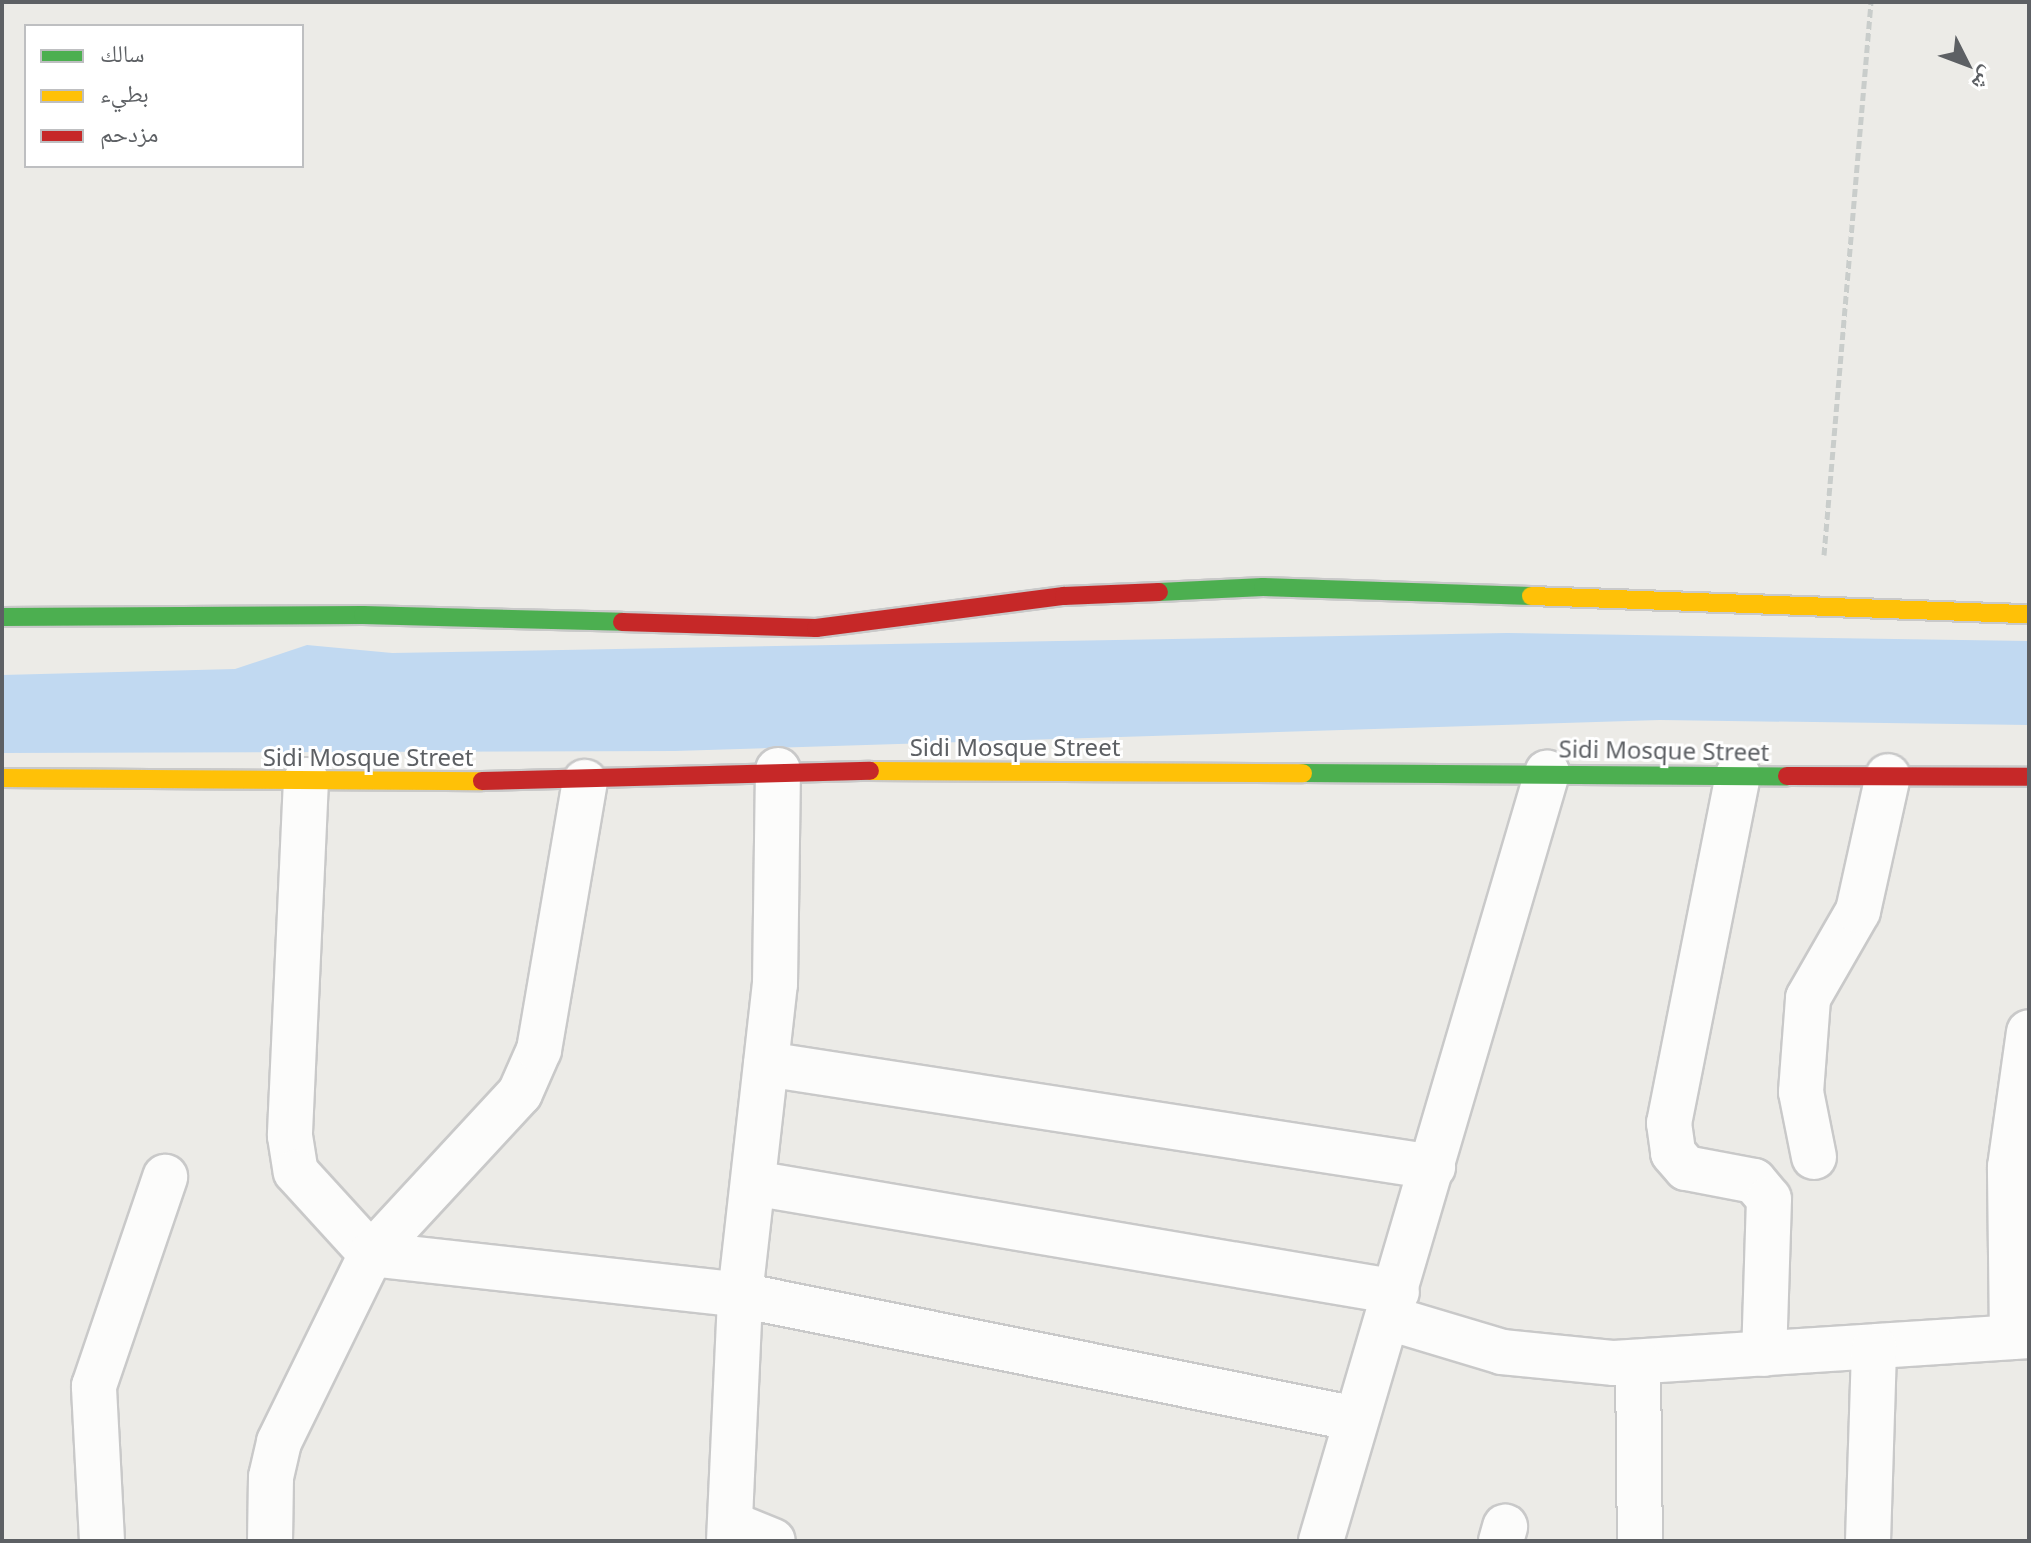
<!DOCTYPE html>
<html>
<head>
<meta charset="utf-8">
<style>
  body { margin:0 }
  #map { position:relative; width:2031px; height:1543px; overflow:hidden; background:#ecebe7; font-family:"Noto Sans","Noto Naskh Arabic",sans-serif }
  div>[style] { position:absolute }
  .water>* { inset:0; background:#c1d9f1 }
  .path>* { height:5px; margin-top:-2.5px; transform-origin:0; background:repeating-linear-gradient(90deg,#c9cdcb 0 8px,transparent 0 12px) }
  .roads { filter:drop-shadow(2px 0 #c9c9c9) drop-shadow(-2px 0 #c9c9c9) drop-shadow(0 2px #c9c9c9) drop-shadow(0 -2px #c9c9c9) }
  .street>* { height:44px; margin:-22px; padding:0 22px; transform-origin:22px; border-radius:22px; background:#fcfcfb }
  .fast>* { height:18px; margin:-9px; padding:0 9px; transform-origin:9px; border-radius:9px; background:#4caf50 }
  .slow>* { height:18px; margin:-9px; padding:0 9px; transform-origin:9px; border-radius:9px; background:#ffc107 }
  .jam>* { height:18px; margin:-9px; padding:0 9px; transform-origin:9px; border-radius:9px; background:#c62828 }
  span { translate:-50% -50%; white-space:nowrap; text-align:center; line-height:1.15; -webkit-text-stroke:6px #fff; paint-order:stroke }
  .street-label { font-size:24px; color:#5d6064 }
  .frame { position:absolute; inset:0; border:4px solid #5d6064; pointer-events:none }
  .legend { position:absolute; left:24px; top:24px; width:280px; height:144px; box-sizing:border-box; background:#fff; border:2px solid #bebfc1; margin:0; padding:10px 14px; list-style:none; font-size:24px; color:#5d6064 }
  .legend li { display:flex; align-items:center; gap:16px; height:40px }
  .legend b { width:40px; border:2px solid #bebfc1 }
  .north { position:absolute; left:1927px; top:24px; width:80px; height:80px; -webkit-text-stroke:6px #fff; paint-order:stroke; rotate:132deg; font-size:22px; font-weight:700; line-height:32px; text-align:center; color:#5d6064 }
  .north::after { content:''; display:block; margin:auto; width:28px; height:36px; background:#5d6064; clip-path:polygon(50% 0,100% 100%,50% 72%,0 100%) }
</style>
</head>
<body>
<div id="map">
  <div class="water">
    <i style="clip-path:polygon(1507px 633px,2029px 641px,2029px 725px,1660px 720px,675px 751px,2px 753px,2px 675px,235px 669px,307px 645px,392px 653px)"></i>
  </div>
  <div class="path">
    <i style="left:1824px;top:555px;width:555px;rotate:-85.14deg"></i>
  </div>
  <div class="roads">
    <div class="street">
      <i style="left:1738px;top:775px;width:355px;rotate:101.2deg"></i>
      <i style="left:1669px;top:1123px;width:30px;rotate:82deg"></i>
      <i style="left:1673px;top:1153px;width:20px;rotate:49deg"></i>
      <i style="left:1686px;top:1168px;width:69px;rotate:10.8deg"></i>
      <i style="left:1754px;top:1181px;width:23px;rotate:50deg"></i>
      <i style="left:1769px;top:1199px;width:155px;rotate:91.8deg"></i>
      <i style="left:306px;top:780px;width:356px;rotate:92.6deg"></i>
      <i style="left:290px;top:1136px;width:36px;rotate:81deg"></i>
      <i style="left:296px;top:1172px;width:111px;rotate:47.6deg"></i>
      <i style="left:371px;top:1254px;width:371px;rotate:6.3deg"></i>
      <i style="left:740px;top:1295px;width:628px;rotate:11.38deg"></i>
      <i style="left:766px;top:1064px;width:675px;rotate:8.78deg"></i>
      <i style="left:1814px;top:1157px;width:66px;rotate:-101.3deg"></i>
      <i style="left:1801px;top:1092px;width:94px;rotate:-85.7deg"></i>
      <i style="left:1808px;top:998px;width:100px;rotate:-60.1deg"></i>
      <i style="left:1858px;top:911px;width:138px;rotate:-77.5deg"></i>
      <i style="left:753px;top:1183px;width:653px;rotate:9.61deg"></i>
      <i style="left:1389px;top:1318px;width:118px;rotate:16.7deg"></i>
      <i style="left:1502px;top:1352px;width:113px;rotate:5.6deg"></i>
      <i style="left:1614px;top:1363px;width:416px;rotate:-3.7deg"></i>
      <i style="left:2012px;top:1337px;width:170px;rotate:-90.7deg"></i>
      <i style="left:2010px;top:1167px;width:136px;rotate:-82deg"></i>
      <i style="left:1638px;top:1362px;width:179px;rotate:89.4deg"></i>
      <i style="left:731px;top:1524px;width:45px;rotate:22deg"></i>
      <i style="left:102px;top:1541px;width:155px;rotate:-93deg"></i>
      <i style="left:94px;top:1386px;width:221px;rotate:-71.2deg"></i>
      <i style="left:270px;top:1541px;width:64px;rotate:-89.1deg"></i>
      <i style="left:271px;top:1477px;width:36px;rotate:-77deg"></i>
      <i style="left:279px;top:1442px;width:209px;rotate:-63.9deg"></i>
      <i style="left:371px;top:1254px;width:219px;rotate:-47.2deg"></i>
      <i style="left:520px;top:1093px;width:47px;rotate:-66.2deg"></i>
      <i style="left:539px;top:1050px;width:272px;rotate:-80.3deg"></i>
      <i style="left:729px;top:1541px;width:246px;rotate:-87.4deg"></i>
      <i style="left:740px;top:1295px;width:313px;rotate:-83.6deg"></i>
      <i style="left:775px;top:984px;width:214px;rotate:-89.2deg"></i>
      <i style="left:1321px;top:1541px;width:801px;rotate:-73.6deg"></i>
      <i style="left:1501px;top:1541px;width:15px;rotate:-74deg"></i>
      <i style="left:1868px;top:1541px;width:194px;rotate:-88.2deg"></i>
    </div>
    <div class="fast">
      <i style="left:1159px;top:592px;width:104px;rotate:-2.8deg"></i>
      <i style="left:1263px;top:587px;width:268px;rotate:1.9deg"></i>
      <i style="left:2px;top:617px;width:361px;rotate:-0.3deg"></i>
      <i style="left:363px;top:615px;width:259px;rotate:1.5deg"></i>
      <i style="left:1303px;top:773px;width:484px;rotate:0.4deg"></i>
    </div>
    <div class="slow">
      <i style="left:1531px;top:596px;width:498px;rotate:2.1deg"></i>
      <i style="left:870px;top:771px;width:433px;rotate:0.3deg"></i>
      <i style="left:2px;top:778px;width:480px;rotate:0.4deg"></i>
    </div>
    <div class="jam">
      <i style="left:622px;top:622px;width:194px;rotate:1.8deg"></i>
      <i style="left:816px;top:628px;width:250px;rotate:-7.4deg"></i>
      <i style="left:1064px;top:596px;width:95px;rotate:-2.4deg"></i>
      <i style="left:1787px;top:776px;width:242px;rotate:0.2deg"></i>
      <i style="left:482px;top:781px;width:388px;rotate:-1.5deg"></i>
    </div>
  </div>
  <div class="street-label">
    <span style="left:1015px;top:747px">Sidi Mosque Street</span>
    <span style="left:1664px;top:750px;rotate:1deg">Sidi Mosque Street</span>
    <span style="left:368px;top:757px">Sidi Mosque Street</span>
  </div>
  <div class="frame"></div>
  <ul class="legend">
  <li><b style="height:10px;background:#4caf50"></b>سالك</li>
  <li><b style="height:10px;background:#ffc107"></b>بطيء</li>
  <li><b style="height:10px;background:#c62828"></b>مزدحم</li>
  </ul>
  <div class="north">ش</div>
</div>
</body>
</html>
